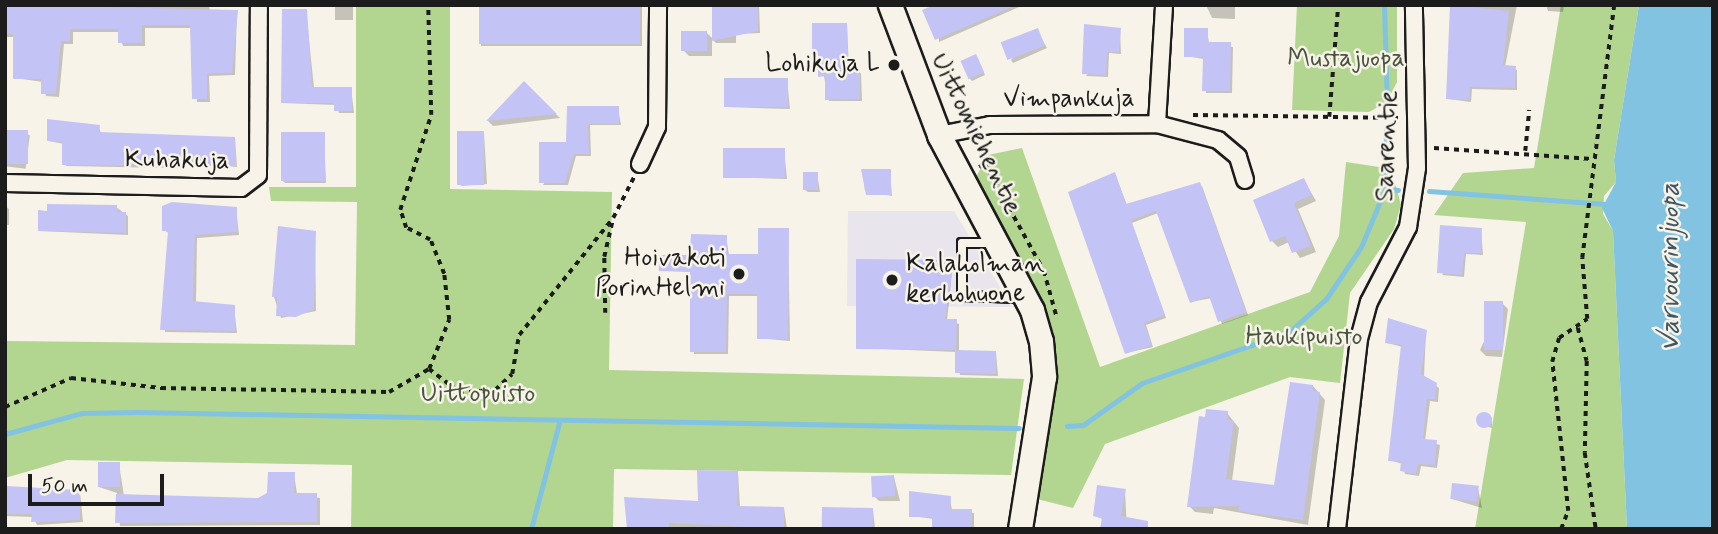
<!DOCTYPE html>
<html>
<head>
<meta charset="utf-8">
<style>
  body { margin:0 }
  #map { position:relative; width:1718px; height:534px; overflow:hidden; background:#f7f3e8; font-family:Mynerve,sans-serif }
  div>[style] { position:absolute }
  .built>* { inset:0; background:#e8e5ec }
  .green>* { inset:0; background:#b2d590 }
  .water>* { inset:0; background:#82c3e2 }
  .shadow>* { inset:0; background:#0003; transform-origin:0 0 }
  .stream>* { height:5px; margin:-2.5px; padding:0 2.5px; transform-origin:2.5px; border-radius:2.5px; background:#82c3e2 }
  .building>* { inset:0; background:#c4c3f6; transform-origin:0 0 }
  .round { border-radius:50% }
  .path>* { height:3.5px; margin-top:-1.75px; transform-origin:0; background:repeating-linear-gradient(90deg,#1c1c1c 0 5px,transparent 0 10px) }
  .roads { filter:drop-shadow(2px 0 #1c1c1c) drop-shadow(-2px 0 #1c1c1c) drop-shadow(0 2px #1c1c1c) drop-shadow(0 -2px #1c1c1c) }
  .lane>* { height:8px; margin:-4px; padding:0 4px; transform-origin:4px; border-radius:4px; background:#f7f3e8 }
  .street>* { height:16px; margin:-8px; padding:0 8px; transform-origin:8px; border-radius:8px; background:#f7f3e8 }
  .secondary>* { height:23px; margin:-11.5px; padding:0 11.5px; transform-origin:11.5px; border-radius:11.5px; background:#f7f3e8 }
  .dots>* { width:19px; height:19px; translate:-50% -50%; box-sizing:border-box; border:4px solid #f7f3e8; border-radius:50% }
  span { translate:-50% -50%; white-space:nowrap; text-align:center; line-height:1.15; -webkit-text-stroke:5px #f7f3e8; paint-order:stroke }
  .park-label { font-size:26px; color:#49543f }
  .poi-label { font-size:26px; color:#1c1c1c }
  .right { translate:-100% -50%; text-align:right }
  .left { translate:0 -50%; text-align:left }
  .street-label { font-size:26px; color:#1c1c1c }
  .water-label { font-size:28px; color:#405661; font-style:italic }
  .frame { position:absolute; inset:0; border:7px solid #1c1c1c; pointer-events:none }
  .scale { position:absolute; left:28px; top:474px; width:136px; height:32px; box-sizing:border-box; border:4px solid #1c1c1c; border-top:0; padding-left:9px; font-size:21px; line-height:24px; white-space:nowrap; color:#1c1c1c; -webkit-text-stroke:5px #f7f3e8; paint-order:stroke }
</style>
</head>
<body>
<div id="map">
  <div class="built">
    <i style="clip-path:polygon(848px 211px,954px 211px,1012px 307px,847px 306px)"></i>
  </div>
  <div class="green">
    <i style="clip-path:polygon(356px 5px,450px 5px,450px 189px,612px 192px,609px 370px,1024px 379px,1011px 475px,614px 469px,613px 529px,351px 529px,352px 465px,67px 460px,5px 478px,5px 341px,355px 345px,357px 202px,271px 201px,269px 187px,356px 187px)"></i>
    <i style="clip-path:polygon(1297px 5px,1397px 5px,1397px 82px,1387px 102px,1369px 112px,1292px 110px)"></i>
    <i style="clip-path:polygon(1561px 5px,1639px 5px,1614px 160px,1616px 182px,1604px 196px,1603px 214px,1613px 231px,1627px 529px,1475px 529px,1526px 222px,1434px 215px,1463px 173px,1534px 168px)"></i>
    <i style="clip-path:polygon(1022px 148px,1100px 367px,1310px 292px,1339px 236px,1346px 162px,1379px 167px,1396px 186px,1401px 205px,1394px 229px,1350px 293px,1340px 383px,1290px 377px,1105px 444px,1073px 508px,1037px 499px,1052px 363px,1041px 311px,976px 177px,988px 155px)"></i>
  </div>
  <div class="water">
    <i style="clip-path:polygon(1639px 5px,1713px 5px,1713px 529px,1627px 529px,1613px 231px,1602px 208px,1616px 182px,1614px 160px)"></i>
  </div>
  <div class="shadow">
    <i style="clip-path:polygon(5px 5px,209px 5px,210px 12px,237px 11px,235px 75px,209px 76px,210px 102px,197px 102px,192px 28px,145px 28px,145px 46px,123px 46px,119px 32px,73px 32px,73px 44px,64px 44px,59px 97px,46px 96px,43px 82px,15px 78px,15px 37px,5px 37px)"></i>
    <i style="left:335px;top:5px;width:18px;height:15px"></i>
    <i style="left:481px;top:5px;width:161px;height:41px"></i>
    <i style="clip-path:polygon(713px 5px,759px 5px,760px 33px,736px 34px,736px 43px,716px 43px,712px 39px,712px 56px,689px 56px,683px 50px,706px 32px,714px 40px)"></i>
    <i style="clip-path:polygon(939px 5px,1024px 5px,939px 42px)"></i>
    <i style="clip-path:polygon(1206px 5px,1235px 5px,1235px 19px,1212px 18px)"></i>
    <i style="clip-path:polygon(1452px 5px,1517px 5px,1505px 67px,1517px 70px,1517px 90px,1472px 89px,1471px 102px,1448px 99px)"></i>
    <i style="clip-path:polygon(1546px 5px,1564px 5px,1563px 12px,1548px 11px)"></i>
    <i style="clip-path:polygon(306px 10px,314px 88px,351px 88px,354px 113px,339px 113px,336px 105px,282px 103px)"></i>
    <i style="clip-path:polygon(847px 24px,849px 70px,861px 73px,862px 101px,829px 101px,820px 57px,814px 54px)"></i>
    <i style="clip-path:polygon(1037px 30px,1047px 48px,1013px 63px,1011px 60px)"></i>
    <i style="clip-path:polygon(1120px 30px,1121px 54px,1109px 53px,1108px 77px,1086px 76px)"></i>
    <i style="clip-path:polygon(1207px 30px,1209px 43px,1233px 47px,1232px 93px,1206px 93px,1204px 59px,1185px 56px)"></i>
    <i style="clip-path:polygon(978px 59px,985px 75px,972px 81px,969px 78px)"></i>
    <i style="clip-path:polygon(787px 79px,790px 109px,726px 107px)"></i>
    <i style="clip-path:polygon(524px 84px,560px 118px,493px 126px,488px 121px)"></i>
    <i style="clip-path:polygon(569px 107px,618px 108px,621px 125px,590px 125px,591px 156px,576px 156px,568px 185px,543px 185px,568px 144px)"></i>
    <i style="clip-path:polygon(99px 127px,101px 134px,235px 139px,237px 167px,170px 162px,170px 168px,66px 166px,64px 144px,49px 141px)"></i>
    <i style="left:5px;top:132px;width:25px;height:34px;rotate:7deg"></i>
    <i style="clip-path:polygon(484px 133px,487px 184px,462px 186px,459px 184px)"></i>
    <i style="clip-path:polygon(324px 134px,326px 183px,285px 183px,282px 180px)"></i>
    <i style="clip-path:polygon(784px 149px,787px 179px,725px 177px)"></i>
    <i style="clip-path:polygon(863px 171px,890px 171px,892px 196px,865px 191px)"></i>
    <i style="clip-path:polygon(817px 173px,820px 192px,808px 192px,805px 190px)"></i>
    <i style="clip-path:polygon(1115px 174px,1127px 205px,1202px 186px,1248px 315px,1222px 324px,1212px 298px,1191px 302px,1158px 213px,1132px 223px,1166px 318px,1146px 325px,1153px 347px,1126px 353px)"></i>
    <i style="clip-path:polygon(1304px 180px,1316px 201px,1298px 209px,1316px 252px,1300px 258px,1289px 242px,1278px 247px,1272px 241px)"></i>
    <i style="clip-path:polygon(5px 206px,9px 209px,9px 225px,5px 225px)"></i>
    <i style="clip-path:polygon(116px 207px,128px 216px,128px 235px,40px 231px)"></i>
    <i style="clip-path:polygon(236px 208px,239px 235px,197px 238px,196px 303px,234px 307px,237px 333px,165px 332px,170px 234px,164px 230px)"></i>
    <i style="clip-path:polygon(1481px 229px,1483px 255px,1466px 254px,1464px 277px,1442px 275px)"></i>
    <i style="clip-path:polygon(788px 230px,790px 341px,758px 338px,759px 296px,729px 296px,728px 354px,694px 354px,692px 272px,660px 271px,726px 236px,729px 255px,760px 256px)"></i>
    <i style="clip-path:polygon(315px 232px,316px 311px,281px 318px,274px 297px)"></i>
    <i style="clip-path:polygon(953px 262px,947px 321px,959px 324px,959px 352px,996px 352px,998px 376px,960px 375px,957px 352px,858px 348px)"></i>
    <i style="clip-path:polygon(1502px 303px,1508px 309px,1502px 357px,1486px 356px,1480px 350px)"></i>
    <i style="clip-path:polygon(1426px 331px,1424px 377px,1439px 388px,1438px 402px,1430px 401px,1425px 441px,1440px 445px,1437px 468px,1421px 466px,1419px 476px,1405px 474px,1402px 464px,1390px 460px,1403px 347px,1387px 343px)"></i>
    <i style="clip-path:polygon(1291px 384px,1313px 386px,1325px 400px,1308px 525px,1214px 508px,1213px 514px,1195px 512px,1189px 506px,1227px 413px,1239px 428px,1232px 481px,1275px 487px)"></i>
    <i style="clip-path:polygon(1480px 415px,1492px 418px,1492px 428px,1479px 424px)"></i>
    <i style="clip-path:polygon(119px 464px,124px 496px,259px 499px,294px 474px,297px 494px,320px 498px,320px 525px,120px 526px,117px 493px,99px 487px)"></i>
    <i style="clip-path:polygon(738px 472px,740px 508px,784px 508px,787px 529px,628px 529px,699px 503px)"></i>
    <i style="clip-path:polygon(894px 477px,900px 501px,879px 501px,873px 495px)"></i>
    <i style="clip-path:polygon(5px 488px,80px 492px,83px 522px,37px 525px,33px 517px,5px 516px)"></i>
    <i style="clip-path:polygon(1478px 488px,1482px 508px,1452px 499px)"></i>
    <i style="clip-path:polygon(1125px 491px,1127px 529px,1095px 516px)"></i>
    <i style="clip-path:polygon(950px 498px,952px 511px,974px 513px,974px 529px,934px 529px,934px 519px,911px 516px)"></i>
    <i style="clip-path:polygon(873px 509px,875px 529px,823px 529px)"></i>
  </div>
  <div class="stream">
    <i style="left:1384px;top:5px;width:100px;rotate:88.3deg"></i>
    <i style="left:1385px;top:189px;width:59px;rotate:-89deg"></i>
    <i style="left:1429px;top:191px;width:177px;rotate:4.2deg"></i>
    <i style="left:1067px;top:426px;width:16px;rotate:-4deg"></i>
    <i style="left:1083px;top:425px;width:72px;rotate:-35.4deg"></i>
    <i style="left:1142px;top:383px;width:156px;rotate:-19.1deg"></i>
    <i style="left:1289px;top:332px;width:50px;rotate:-41.7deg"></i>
    <i style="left:1326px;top:299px;width:63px;rotate:-56.1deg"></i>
    <i style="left:1361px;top:247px;width:63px;rotate:-67.5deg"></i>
    <i style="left:1385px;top:189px;width:13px;rotate:4deg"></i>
    <i style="left:5px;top:434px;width:80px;rotate:-15.3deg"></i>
    <i style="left:82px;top:413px;width:56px;rotate:-1deg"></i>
    <i style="left:138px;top:412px;width:881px;rotate:1.04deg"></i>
    <i style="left:531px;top:529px;width:110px;rotate:-75.2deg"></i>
  </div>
  <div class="building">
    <i style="clip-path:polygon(5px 5px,238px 10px,232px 73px,207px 73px,207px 99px,192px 99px,190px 25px,142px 25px,142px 43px,118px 43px,118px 29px,70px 29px,70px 41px,61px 41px,56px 94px,41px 94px,41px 79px,13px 79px,13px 34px,5px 34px)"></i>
    <i style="left:479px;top:5px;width:161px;height:39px"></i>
    <i style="clip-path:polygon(712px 5px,758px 5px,758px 31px,712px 41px)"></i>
    <i style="clip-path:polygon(934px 5px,1017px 5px,935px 40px,922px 10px)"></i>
    <i style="clip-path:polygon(1450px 5px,1509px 11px,1503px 65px,1516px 66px,1515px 88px,1470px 87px,1469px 100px,1446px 99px)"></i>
    <i style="clip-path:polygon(282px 9px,307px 9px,312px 87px,352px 87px,352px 111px,334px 111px,334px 103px,281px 103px)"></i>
    <i style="clip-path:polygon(812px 23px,847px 23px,848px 69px,860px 69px,860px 99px,825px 100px,825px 76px,818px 77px,818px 55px,812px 55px)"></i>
    <i style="clip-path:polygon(1084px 24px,1121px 28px,1119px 52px,1107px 52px,1106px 75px,1082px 74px)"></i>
    <i style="left:1038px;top:28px;width:19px;height:40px;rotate:69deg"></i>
    <i style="clip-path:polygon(1184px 28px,1208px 28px,1208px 42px,1231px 42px,1230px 91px,1202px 91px,1203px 57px,1184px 57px)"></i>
    <i style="left:681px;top:31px;width:26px;height:20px"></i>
    <i style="left:976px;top:54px;width:20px;height:17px;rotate:66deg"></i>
    <i style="left:724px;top:78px;width:64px;height:29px"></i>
    <i style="clip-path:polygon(524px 81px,557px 114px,486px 121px)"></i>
    <i style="clip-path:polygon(567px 106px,619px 106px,619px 124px,588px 124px,589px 154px,574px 154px,565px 183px,539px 183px,539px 142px,566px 142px)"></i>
    <i style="clip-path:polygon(47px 119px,100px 125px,99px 132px,235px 137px,236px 166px,198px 166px,198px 160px,168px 160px,168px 166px,62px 165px,62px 142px,47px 141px)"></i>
    <i style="left:5px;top:130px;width:23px;height:34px"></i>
    <i style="left:457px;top:131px;width:27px;height:54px"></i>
    <i style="left:281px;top:132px;width:44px;height:49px"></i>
    <i style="left:723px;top:148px;width:62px;height:30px"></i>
    <i style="clip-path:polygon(861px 169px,891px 169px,891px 195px,866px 195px)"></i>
    <i style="left:803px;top:172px;width:15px;height:18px"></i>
    <i style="clip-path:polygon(1115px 172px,1126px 204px,1200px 182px,1246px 312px,1218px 322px,1209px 296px,1190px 303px,1156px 211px,1131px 220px,1165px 315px,1144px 323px,1152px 345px,1125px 354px,1068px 192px)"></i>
    <i style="clip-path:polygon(1304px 178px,1312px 195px,1294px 203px,1311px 246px,1292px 253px,1285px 236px,1270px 242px,1253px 200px)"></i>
    <i style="clip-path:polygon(172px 202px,237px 207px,237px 232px,195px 235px,193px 301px,235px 305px,235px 331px,160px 330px,168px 231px,162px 231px,162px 206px)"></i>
    <i style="clip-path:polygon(47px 204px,117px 205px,117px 212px,126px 212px,126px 233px,38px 231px,38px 210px,47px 211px)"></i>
    <i style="clip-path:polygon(1440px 225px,1482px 228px,1481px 253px,1464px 253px,1462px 275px,1437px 273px)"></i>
    <i style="clip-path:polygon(278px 226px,316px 231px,314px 309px,296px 317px,276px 316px,277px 297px,272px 297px)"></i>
    <i style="clip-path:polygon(758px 228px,789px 228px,788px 339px,757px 339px,757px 294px,727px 294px,726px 352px,690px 352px,690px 271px,659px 271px,658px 255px,690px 255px,691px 234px,727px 235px,727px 254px,758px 254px)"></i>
    <i style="clip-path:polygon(856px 259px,954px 260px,945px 319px,957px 319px,956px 350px,996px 351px,996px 374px,955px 373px,955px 350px,856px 349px)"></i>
    <i style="left:1484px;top:301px;width:19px;height:49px"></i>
    <i style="clip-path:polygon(1388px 318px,1427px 330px,1421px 374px,1437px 383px,1435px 399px,1427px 399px,1423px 439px,1437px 440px,1435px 465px,1418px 464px,1416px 474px,1400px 471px,1401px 462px,1388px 461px,1401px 345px,1385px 343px)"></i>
    <i style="clip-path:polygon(1290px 382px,1313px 385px,1313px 391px,1320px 392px,1303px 520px,1238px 511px,1239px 506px,1187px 507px,1199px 416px,1205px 417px,1206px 409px,1228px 411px,1227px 420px,1234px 421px,1226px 479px,1274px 485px)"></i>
    <i class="round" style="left:1476px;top:412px;width:16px;height:16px"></i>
    <i style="left:98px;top:462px;width:22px;height:25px"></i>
    <i style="clip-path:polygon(697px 470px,738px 471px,737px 506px,784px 507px,784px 529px,669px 523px,668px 529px,627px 529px,624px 497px,698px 501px)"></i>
    <i style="clip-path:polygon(268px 472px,295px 472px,294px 493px,317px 493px,317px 522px,115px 523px,116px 494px,258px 498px,267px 493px)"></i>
    <i style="left:894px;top:475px;width:21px;height:23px;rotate:87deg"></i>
    <i style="left:1452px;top:483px;width:27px;height:16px;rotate:6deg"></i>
    <i style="clip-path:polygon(1097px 485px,1126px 489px,1121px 516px,1148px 521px,1148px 529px,1100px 529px,1102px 518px,1093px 516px)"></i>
    <i style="clip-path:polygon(5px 486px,80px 490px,80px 520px,31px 522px,32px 514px,5px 514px)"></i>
    <i style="clip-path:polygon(909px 491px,951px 496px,950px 509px,972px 509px,972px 529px,932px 529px,932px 517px,909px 517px)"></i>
    <i style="left:822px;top:507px;width:51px;height:22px;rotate:1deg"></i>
  </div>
  <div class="path">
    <i style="left:1193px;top:115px;width:206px;rotate:0.8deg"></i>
    <i style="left:1329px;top:117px;width:112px;rotate:-85.4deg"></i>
    <i style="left:1434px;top:148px;width:158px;rotate:4deg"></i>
    <i style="left:1525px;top:151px;width:41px;rotate:-84.4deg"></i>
    <i style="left:979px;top:167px;width:7px;rotate:-27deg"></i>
    <i style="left:985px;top:164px;width:122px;rotate:61.1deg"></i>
    <i style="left:1044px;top:271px;width:49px;rotate:74.5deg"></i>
    <i style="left:605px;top:313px;width:56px;rotate:-91deg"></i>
    <i style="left:604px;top:257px;width:40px;rotate:-77deg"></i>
    <i style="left:613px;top:218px;width:46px;rotate:-62.9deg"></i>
    <i style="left:1578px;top:328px;width:34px;rotate:75deg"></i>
    <i style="left:1587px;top:361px;width:92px;rotate:91.2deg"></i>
    <i style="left:1585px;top:453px;width:77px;rotate:81.8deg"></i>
    <i style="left:429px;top:369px;width:38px;rotate:37deg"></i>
    <i style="left:459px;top:392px;width:36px;rotate:-3deg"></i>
    <i style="left:495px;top:390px;width:23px;rotate:-43deg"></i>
    <i style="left:512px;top:374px;width:40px;rotate:-80deg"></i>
    <i style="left:519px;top:335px;width:150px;rotate:-51.2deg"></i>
    <i style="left:5px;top:407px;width:72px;rotate:-23.7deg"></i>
    <i style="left:71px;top:378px;width:91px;rotate:6.3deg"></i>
    <i style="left:161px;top:388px;width:228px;rotate:1deg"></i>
    <i style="left:389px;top:392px;width:46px;rotate:-29.9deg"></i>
    <i style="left:429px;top:369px;width:53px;rotate:-67.8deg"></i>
    <i style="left:449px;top:320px;width:46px;rotate:-96.2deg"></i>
    <i style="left:444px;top:274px;width:37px;rotate:-112deg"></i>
    <i style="left:430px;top:240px;width:27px;rotate:-153deg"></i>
    <i style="left:406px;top:228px;width:19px;rotate:-108deg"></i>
    <i style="left:400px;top:210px;width:100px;rotate:-71.9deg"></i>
    <i style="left:431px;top:115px;width:110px;rotate:-91.6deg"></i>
    <i style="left:1561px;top:529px;width:19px;rotate:-69deg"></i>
    <i style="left:1568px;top:511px;width:150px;rotate:-96.1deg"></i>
    <i style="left:1552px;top:362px;width:25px;rotate:-74deg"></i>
    <i style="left:1559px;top:338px;width:34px;rotate:-34deg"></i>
    <i style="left:1587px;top:319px;width:61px;rotate:-94.7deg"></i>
    <i style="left:1582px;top:258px;width:255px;rotate:-82.8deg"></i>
  </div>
  <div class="roads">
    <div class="lane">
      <i style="left:993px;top:243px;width:31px;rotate:180deg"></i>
      <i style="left:962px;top:243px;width:53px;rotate:90deg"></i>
      <i style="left:962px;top:296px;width:60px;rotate:1.9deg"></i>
    </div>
    <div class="street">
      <i style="left:1157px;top:124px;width:119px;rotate:-86.6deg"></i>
      <i style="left:939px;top:135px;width:52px;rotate:-11.1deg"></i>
      <i style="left:990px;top:125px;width:167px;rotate:-0.3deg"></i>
      <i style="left:1157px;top:124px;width:63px;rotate:14.7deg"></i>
      <i style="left:1218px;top:140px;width:26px;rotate:40deg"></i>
      <i style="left:1238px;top:157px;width:24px;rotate:73deg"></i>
      <i style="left:640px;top:164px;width:41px;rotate:-65.3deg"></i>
      <i style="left:657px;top:127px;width:122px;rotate:-89.5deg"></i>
      <i style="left:5px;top:183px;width:236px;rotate:1.2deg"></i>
      <i style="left:241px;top:188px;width:21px;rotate:-37deg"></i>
      <i style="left:258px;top:175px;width:170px;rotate:-89.7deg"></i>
      <i style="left:1337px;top:529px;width:191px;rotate:-83.4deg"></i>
      <i style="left:1359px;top:339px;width:38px;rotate:-75deg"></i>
      <i style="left:1369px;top:302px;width:85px;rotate:-62.5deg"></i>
      <i style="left:1408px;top:227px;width:60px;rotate:-81.3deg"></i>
      <i style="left:1417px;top:168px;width:163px;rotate:-91.1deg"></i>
    </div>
    <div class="secondary">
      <i style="left:890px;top:5px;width:139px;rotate:69.3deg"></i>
      <i style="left:939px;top:135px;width:198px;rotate:62deg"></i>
      <i style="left:1032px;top:310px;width:32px;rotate:74deg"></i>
      <i style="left:1041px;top:341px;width:36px;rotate:85deg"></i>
      <i style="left:1044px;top:377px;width:154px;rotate:99deg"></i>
    </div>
  </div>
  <div class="dots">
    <i style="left:894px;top:65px;background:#1c1c1c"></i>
    <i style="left:739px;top:274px;background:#1c1c1c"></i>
    <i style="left:892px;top:280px;background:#1c1c1c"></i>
  </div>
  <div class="park-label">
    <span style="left:1346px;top:60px">Mustajuopa</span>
    <span style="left:1304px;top:338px">Haukipuisto</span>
    <span style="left:478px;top:395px">Uittopuisto</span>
  </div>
  <div class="poi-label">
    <span class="right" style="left:880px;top:65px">Lohikuja L</span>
    <span class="right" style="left:725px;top:274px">Hoivakoti<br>PorinHelmi</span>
    <span class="left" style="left:906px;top:280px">Kalaholman<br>kerhohuone</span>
  </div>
  <div class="street-label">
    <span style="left:1069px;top:100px">Vimpankuja</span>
    <span style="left:975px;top:134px;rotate:64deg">Uittomiehentie</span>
    <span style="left:1388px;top:146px;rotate:-88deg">Saarentie</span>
    <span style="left:177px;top:161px;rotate:1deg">Kuhakuja</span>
  </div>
  <div class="water-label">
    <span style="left:1671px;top:267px;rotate:-90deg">Varvourinjuopa</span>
  </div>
  <div class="frame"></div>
  <div class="scale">50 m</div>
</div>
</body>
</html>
